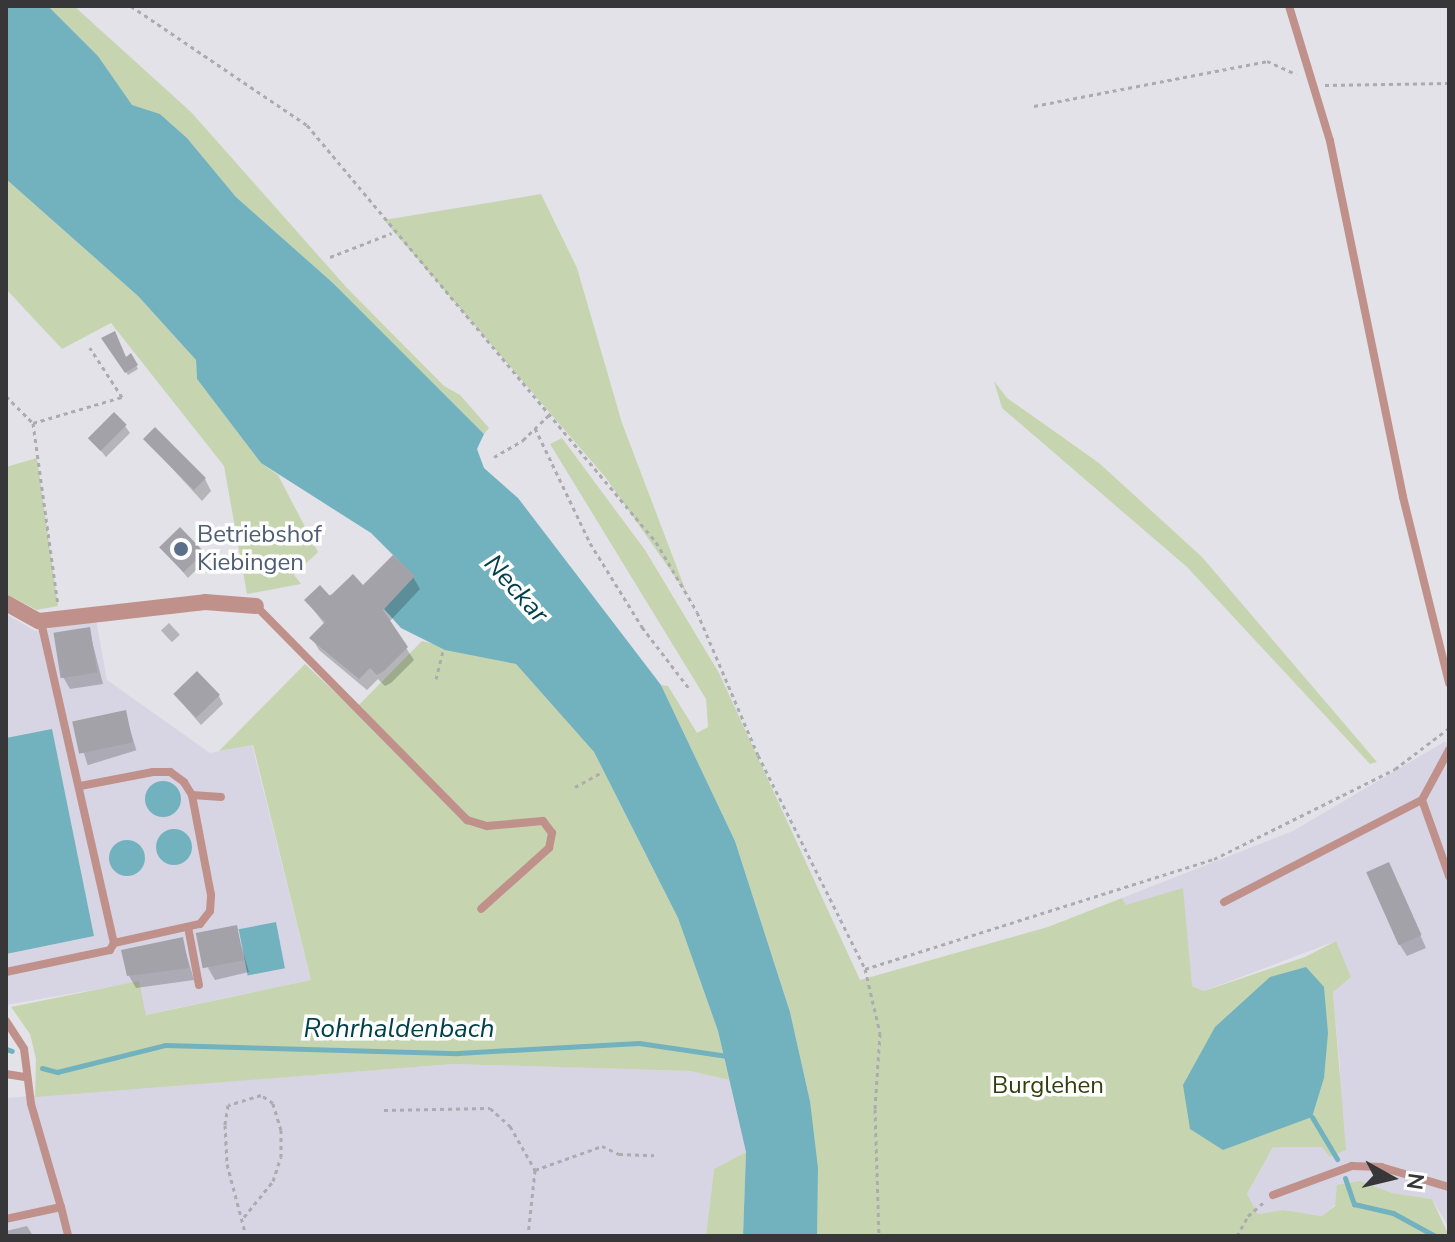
<!DOCTYPE html>
<html>
<head>
<meta charset="utf-8">
<style>
  body { margin:0 }
  #map { position:relative; width:1455px; height:1242px; overflow:hidden; background:#e3e2e8; font-family:"Nunito Sans",sans-serif }
  div>[style] { position:absolute }
  .built>* { inset:0; background:#d7d5e3 }
  .green>* { inset:0; background:#c6d5b0 }
  .water>* { inset:0; background:#72b2bf; transform-origin:0 0 }
  .round { border-radius:50% }
  .shadow>* { inset:0; background:#0003; transform-origin:0 0 }
  .stream>* { height:5px; margin:-2.5px; padding:0 2.5px; transform-origin:2.5px; border-radius:2.5px; background:#72b2bf }
  .building>* { inset:0; background:#a3a2a8; transform-origin:0 0 }
  .path>* { height:3px; margin-top:-1.5px; transform-origin:0; background:repeating-linear-gradient(90deg,#ababb0 0 4px,transparent 0 8px) }
  .service>* { height:8px; margin:-4px; padding:0 4px; transform-origin:4px; border-radius:4px; background:#c0918a }
  .minor>* { height:16px; margin:-8px; padding:0 8px; transform-origin:8px; border-radius:8px; background:#c0918a }
  .dots>* { width:22px; height:22px; translate:-50% -50%; box-sizing:border-box; border:4px solid #fff; border-radius:50% }
  span { translate:-50% -50%; white-space:nowrap; text-align:center; line-height:1.15; -webkit-text-stroke:7px #fff; paint-order:stroke }
  .service-label { font-size:24px; color:#4e5e75 }
  .left { translate:0 -50%; text-align:left }
  .park-label { font-size:24px; color:#2f400b }
  .water-label { font-size:26px; color:#01404a; font-style:italic }
  .frame { position:absolute; inset:0; border:8px solid #373739; pointer-events:none }
  .north { position:absolute; left:1351px; top:1138px; width:80px; height:80px; -webkit-text-stroke:6px #fff; paint-order:stroke; rotate:98deg; font-size:22px; font-weight:700; line-height:32px; text-align:center; color:#373739 }
  .north::after { content:''; display:block; margin:auto; width:28px; height:36px; background:#373739; clip-path:polygon(50% 0,100% 100%,50% 72%,0 100%) }
</style>
</head>
<body>
<div id="map">
  <div class="built">
    <i style="clip-path:polygon(6px 614px,35px 631px,96px 620px,107px 680px,210px 753px,252px 745px,311px 980px,145px 1015px,138px 982px,6px 1005px)"></i>
    <i style="clip-path:polygon(1444px 742px,1449px 743px,1449px 1228px,1432px 1199px,1392px 1193px,1360px 1181px,1323px 1216px,1283px 1210px,1258px 1214px,1247px 1194px,1273px 1147px,1322px 1147px,1340px 1069px,1333px 992px,1336px 941px,1204px 991px,1180px 981px,1152px 957px,1122px 898px,1293px 831px)"></i>
    <i style="clip-path:polygon(455px 1064px,690px 1071px,729px 1080px,746px 1152px,714px 1169px,706px 1236px,6px 1236px,6px 1098px)"></i>
  </div>
  <div class="green">
    <i style="clip-path:polygon(48px 6px,74px 6px,191px 112px,347px 288px,444px 386px,460px 395px,489px 428px,484px 434px,333px 283px,236px 197px,187px 138px,160px 114px,132px 106px,98px 56px)"></i>
    <i style="clip-path:polygon(6px 179px,138px 296px,196px 360px,197px 379px,261px 463px,278px 475px,318px 552px,294px 575px,301px 584px,247px 594px,224px 466px,111px 323px,62px 349px,6px 289px)"></i>
    <i style="clip-path:polygon(541px 194px,577px 268px,622px 423px,687px 594px,606px 478px,384px 220px)"></i>
    <i style="clip-path:polygon(994px 381px,1007px 398px,1099px 463px,1202px 557px,1377px 762px,1370px 764px,1187px 567px,1002px 408px)"></i>
    <i style="clip-path:polygon(evenodd,562px 438px,645px 550px,719px 673px,860px 980px,1048px 927px,1122px 898px,1126px 905px,1183px 888px,1192px 986px,1204px 991px,1305px 957px,1336px 941px,1351px 977px,1333px 992px,1346px 1150px,1330px 1157px,1322px 1147px,1273px 1147px,1247px 1194px,1258px 1214px,1283px 1210px,1322px 1216px,1335px 1206px,1337px 1185px,1360px 1181px,1392px 1193px,1432px 1199px,1449px 1236px,817px 1236px,810px 1101px,790px 1012px,735px 841px,661px 685px,668px 686px,697px 733px,708px 727px,706px 699px,550px 444px,562px 438px,1270px 978px,1265px 1131px,1223px 1150px,1270px 978px)"></i>
    <i style="clip-path:polygon(37px 458px,58px 606px,37px 610px,6px 594px,6px 467px)"></i>
    <i style="clip-path:polygon(422px 641px,516px 664px,594px 752px,678px 918px,718px 1031px,729px 1080px,690px 1071px,454px 1064px,35px 1097px,36px 1059px,30px 1034px,11px 1007px,139px 981px,146px 1015px,311px 980px,253px 745px,219px 751px,305px 664px,354px 710px)"></i>
    <i style="clip-path:polygon(746px 1152px,743px 1236px,706px 1236px,714px 1169px)"></i>
  </div>
  <div class="water">
    <i style="clip-path:polygon(6px 6px,48px 6px,98px 56px,132px 105px,160px 114px,187px 138px,236px 197px,333px 283px,484px 434px,477px 449px,484px 468px,518px 498px,661px 685px,735px 841px,790px 1012px,810px 1101px,818px 1168px,817px 1236px,743px 1236px,746px 1152px,718px 1031px,678px 918px,594px 752px,516px 664px,445px 650px,401px 628px,384px 609px,414px 576px,371px 533px,261px 463px,197px 379px,196px 360px,138px 296px,6px 179px)"></i>
    <i style="clip-path:polygon(52px 729px,94px 936px,6px 954px,6px 738px)"></i>
    <i class="round" style="left:145px;top:781px;width:36px;height:36px"></i>
    <i class="round" style="left:156px;top:829px;width:36px;height:36px"></i>
    <i class="round" style="left:109px;top:840px;width:36px;height:36px"></i>
    <i style="left:276px;top:922px;width:47px;height:38px;rotate:79deg"></i>
    <i style="clip-path:polygon(1306px 967px,1324px 987px,1328px 1033px,1324px 1078px,1312px 1117px,1223px 1150px,1190px 1129px,1183px 1085px,1215px 1027px,1270px 977px)"></i>
  </div>
  <div class="shadow">
    <i style="clip-path:polygon(104px 338px,126px 359px,131px 356px,138px 369px,128px 375px)"></i>
    <i style="clip-path:polygon(125px 426px,130px 433px,106px 457px,91px 439px)"></i>
    <i style="clip-path:polygon(146px 440px,205px 479px,211px 491px,202px 501px)"></i>
    <i style="clip-path:polygon(162px 547px,202px 553px,206px 560px,188px 578px)"></i>
    <i style="clip-path:polygon(413px 577px,420px 589px,389px 622px,414px 660px,391px 683px,385px 686px,378px 679px,367px 690px,319px 650px,312px 638px,325px 625px,306px 600px)"></i>
    <i style="left:169px;top:623px;width:16px;height:11px;rotate:47deg"></i>
    <i style="clip-path:polygon(89px 629px,103px 684px,70px 689px,63px 677px)"></i>
    <i style="clip-path:polygon(175px 695px,219px 696px,223px 704px,201px 725px)"></i>
    <i style="left:125px;top:713px;width:39px;height:51px;rotate:73deg"></i>
    <i style="clip-path:polygon(1394px 876px,1426px 948px,1407px 956px,1400px 945px)"></i>
    <i style="clip-path:polygon(236px 928px,249px 972px,215px 980px,208px 968px)"></i>
    <i style="clip-path:polygon(182px 939px,194px 980px,136px 988px,129px 976px)"></i>
    <i style="clip-path:polygon(27px 1226px,33px 1236px,6px 1236px,6px 1231px)"></i>
  </div>
  <div class="stream">
    <i style="left:6px;top:1049px;width:6px;rotate:18deg"></i>
    <i style="left:42px;top:1068px;width:16px;rotate:15deg"></i>
    <i style="left:57px;top:1072px;width:111px;rotate:-14deg"></i>
    <i style="left:165px;top:1045px;width:293px;rotate:1.6deg"></i>
    <i style="left:458px;top:1053px;width:181px;rotate:-3.2deg"></i>
    <i style="left:639px;top:1043px;width:89px;rotate:8.4deg"></i>
    <i style="left:1312px;top:1117px;width:49px;rotate:59.2deg"></i>
    <i style="left:1345px;top:1178px;width:28px;rotate:71deg"></i>
    <i style="left:1354px;top:1204px;width:40px;rotate:13deg"></i>
    <i style="left:1393px;top:1213px;width:48px;rotate:28.7deg"></i>
  </div>
  <div class="building">
    <i style="clip-path:polygon(115px 331px,126px 357px,131px 353px,138px 365px,125px 373px,101px 338px)"></i>
    <i style="left:114px;top:412px;width:18px;height:37px;rotate:45deg"></i>
    <i style="left:155px;top:427px;width:72px;height:17px;rotate:45deg"></i>
    <i style="left:180px;top:527px;width:35px;height:29px;rotate:46deg"></i>
    <i style="clip-path:polygon(393px 555px,415px 576px,383px 610px,408px 647px,384px 671px,377px 675px,370px 668px,359px 679px,309px 638px,325px 622px,304px 600px,320px 585px,330px 596px,353px 574px,363px 585px)"></i>
    <i style="left:90px;top:627px;width:46px;height:37px;rotate:81deg"></i>
    <i style="left:197px;top:671px;width:33px;height:33px;rotate:46deg"></i>
    <i style="left:126px;top:710px;width:33px;height:55px;rotate:78deg"></i>
    <i style="left:1389px;top:862px;width:80px;height:25px;rotate:66deg"></i>
    <i style="left:237px;top:925px;width:36px;height:42px;rotate:79deg"></i>
    <i style="clip-path:polygon(183px 937px,189px 968px,127px 976px,121px 950px)"></i>
  </div>
  <div class="path">
    <i style="left:131px;top:6px;width:212px;rotate:34.1deg"></i>
    <i style="left:307px;top:125px;width:544px;rotate:50.07deg"></i>
    <i style="left:656px;top:542px;width:81px;rotate:59.6deg"></i>
    <i style="left:697px;top:612px;width:155px;rotate:66.9deg"></i>
    <i style="left:758px;top:755px;width:239px;rotate:63.4deg"></i>
    <i style="left:865px;top:969px;width:366px;rotate:-17.5deg"></i>
    <i style="left:1214px;top:859px;width:202px;rotate:-26.4deg"></i>
    <i style="left:1395px;top:769px;width:68px;rotate:-37.2deg"></i>
    <i style="left:1325px;top:85px;width:124px;rotate:-0.9deg"></i>
    <i style="left:1034px;top:106px;width:237px;rotate:-10.9deg"></i>
    <i style="left:1267px;top:61px;width:32px;rotate:24deg"></i>
    <i style="left:330px;top:257px;width:66px;rotate:-21.2deg"></i>
    <i style="left:6px;top:396px;width:38px;rotate:45deg"></i>
    <i style="left:33px;top:423px;width:184px;rotate:82.2deg"></i>
    <i style="left:33px;top:423px;width:93px;rotate:-16.3deg"></i>
    <i style="left:122px;top:397px;width:59px;rotate:-123.1deg"></i>
    <i style="left:535px;top:428px;width:127px;rotate:64.4deg"></i>
    <i style="left:590px;top:543px;width:99px;rotate:58.2deg"></i>
    <i style="left:642px;top:627px;width:76px;rotate:52.5deg"></i>
    <i style="left:494px;top:457px;width:34px;rotate:-30deg"></i>
    <i style="left:523px;top:440px;width:36px;rotate:-44deg"></i>
    <i style="left:436px;top:679px;width:30px;rotate:-76deg"></i>
    <i style="left:575px;top:787px;width:29px;rotate:-29deg"></i>
    <i style="left:865px;top:969px;width:66px;rotate:76.8deg"></i>
    <i style="left:880px;top:1033px;width:76px;rotate:93.8deg"></i>
    <i style="left:875px;top:1109px;width:127px;rotate:88.2deg"></i>
    <i style="left:384px;top:1110px;width:106px;rotate:-1.1deg"></i>
    <i style="left:490px;top:1108px;width:27px;rotate:42deg"></i>
    <i style="left:510px;top:1126px;width:51px;rotate:60.4deg"></i>
    <i style="left:535px;top:1170px;width:66px;rotate:96.1deg"></i>
    <i style="left:535px;top:1170px;width:71px;rotate:-19.7deg"></i>
    <i style="left:602px;top:1146px;width:19px;rotate:25deg"></i>
    <i style="left:619px;top:1154px;width:35px;rotate:2deg"></i>
    <i style="left:244px;top:1217px;width:46px;rotate:-51.1deg"></i>
    <i style="left:273px;top:1181px;width:25px;rotate:-72deg"></i>
    <i style="left:281px;top:1157px;width:27px;rotate:-90deg"></i>
    <i style="left:281px;top:1130px;width:28px;rotate:-107deg"></i>
    <i style="left:273px;top:1103px;width:14px;rotate:-146deg"></i>
    <i style="left:261px;top:1095px;width:34px;rotate:163deg"></i>
    <i style="left:228px;top:1105px;width:20px;rotate:99deg"></i>
    <i style="left:225px;top:1125px;width:39px;rotate:87deg"></i>
    <i style="left:227px;top:1164px;width:74px;rotate:75.2deg"></i>
    <i style="left:1237px;top:1236px;width:23px;rotate:-61deg"></i>
    <i style="left:1248px;top:1216px;width:21px;rotate:-41deg"></i>
  </div>
  <div class="service">
    <i style="left:1289px;top:6px;width:141px;rotate:73.1deg"></i>
    <i style="left:1330px;top:141px;width:363px;rotate:78.4deg"></i>
    <i style="left:1403px;top:497px;width:192px;rotate:76.1deg"></i>
    <i style="left:256px;top:606px;width:301px;rotate:45.4deg"></i>
    <i style="left:467px;top:820px;width:21px;rotate:17deg"></i>
    <i style="left:487px;top:826px;width:56px;rotate:-5.1deg"></i>
    <i style="left:543px;top:821px;width:15px;rotate:53deg"></i>
    <i style="left:552px;top:833px;width:15px;rotate:101deg"></i>
    <i style="left:549px;top:848px;width:91px;rotate:138.1deg"></i>
    <i style="left:41px;top:622px;width:329px;rotate:77.2deg"></i>
    <i style="left:114px;top:943px;width:88px;rotate:-12.5deg"></i>
    <i style="left:200px;top:924px;width:16px;rotate:-52deg"></i>
    <i style="left:210px;top:911px;width:16px;rotate:-86deg"></i>
    <i style="left:211px;top:895px;width:102px;rotate:-100.8deg"></i>
    <i style="left:192px;top:795px;width:15px;rotate:-122deg"></i>
    <i style="left:184px;top:782px;width:17px;rotate:-144deg"></i>
    <i style="left:170px;top:772px;width:17px;rotate:180deg"></i>
    <i style="left:153px;top:772px;width:74px;rotate:169.1deg"></i>
    <i style="left:1449px;top:750px;width:57px;rotate:118.4deg"></i>
    <i style="left:1422px;top:800px;width:81px;rotate:70.4deg"></i>
    <i style="left:192px;top:795px;width:29px;rotate:4deg"></i>
    <i style="left:1224px;top:902px;width:223px;rotate:-27.3deg"></i>
    <i style="left:188px;top:927px;width:59px;rotate:79.3deg"></i>
    <i style="left:6px;top:972px;width:106px;rotate:-11.9deg"></i>
    <i style="left:110px;top:950px;width:8px;rotate:-60deg"></i>
    <i style="left:6px;top:1021px;width:33px;rotate:57deg"></i>
    <i style="left:24px;top:1049px;width:55px;rotate:82.7deg"></i>
    <i style="left:31px;top:1104px;width:107px;rotate:73.8deg"></i>
    <i style="left:61px;top:1207px;width:56px;rotate:167.7deg"></i>
    <i style="left:6px;top:1074px;width:19px;rotate:9deg"></i>
    <i style="left:1273px;top:1195px;width:84px;rotate:-20.2deg"></i>
    <i style="left:1352px;top:1166px;width:29px;rotate:2deg"></i>
    <i style="left:1381px;top:1167px;width:71px;rotate:16.4deg"></i>
    <i style="left:61px;top:1207px;width:30px;rotate:76deg"></i>
  </div>
  <div class="minor">
    <i style="left:6px;top:603px;width:38px;rotate:29deg"></i>
    <i style="left:39px;top:621px;width:167px;rotate:-6.5deg"></i>
    <i style="left:205px;top:602px;width:51px;rotate:4.5deg"></i>
  </div>
  <div class="dots">
    <i style="left:181px;top:549px;background:#5c6f8a"></i>
  </div>
  <div class="service-label">
    <span class="left" style="left:197px;top:549px">Betriebshof<br>Kiebingen</span>
  </div>
  <div class="park-label">
    <span style="left:1048px;top:1086px">Burglehen</span>
  </div>
  <div class="water-label">
    <span style="left:516px;top:589px;rotate:48deg">Neckar</span>
    <span style="left:399px;top:1029px">Rohrhaldenbach</span>
  </div>
  <div class="frame"></div>
  <div class="north">N</div>
</div>
</body>
</html>
